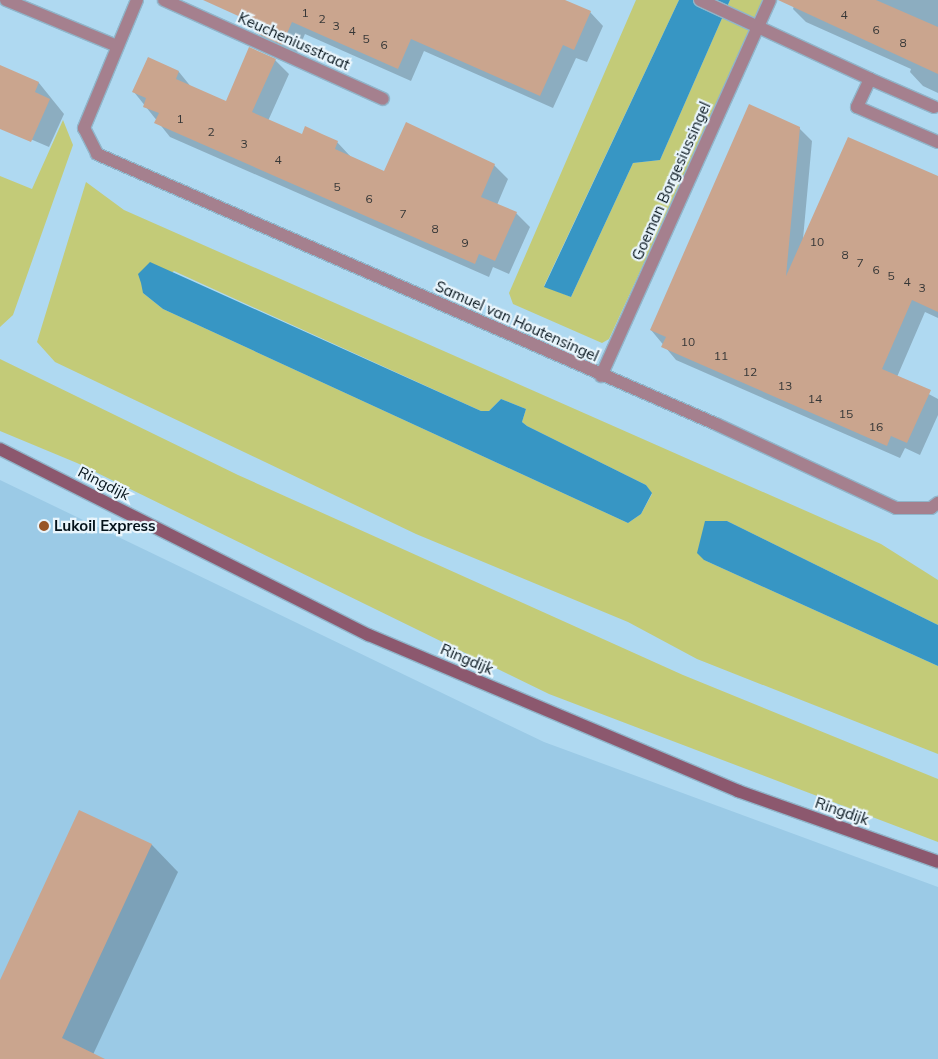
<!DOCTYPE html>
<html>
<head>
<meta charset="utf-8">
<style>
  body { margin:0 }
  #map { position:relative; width:938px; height:1059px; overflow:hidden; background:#afd9f1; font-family:Mulish,sans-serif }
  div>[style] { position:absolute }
  .built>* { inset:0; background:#9bcae6 }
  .green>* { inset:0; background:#c3cb78 }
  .water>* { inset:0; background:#3796c4 }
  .shadow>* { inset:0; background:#0003 }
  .building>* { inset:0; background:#caa58e }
  .roads { filter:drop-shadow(1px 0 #90b5ca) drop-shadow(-1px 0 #90b5ca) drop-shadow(0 1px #90b5ca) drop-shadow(0 -1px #90b5ca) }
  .pedestrian>* { height:12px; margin:-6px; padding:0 6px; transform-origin:6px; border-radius:6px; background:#a5808e }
  .minor>* { height:12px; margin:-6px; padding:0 6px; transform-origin:6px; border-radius:6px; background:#a5808e }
  .secondary>* { height:12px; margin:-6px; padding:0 6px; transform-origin:6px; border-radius:6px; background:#8c586e }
  .dots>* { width:14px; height:14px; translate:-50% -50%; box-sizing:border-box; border:2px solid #e9f5fc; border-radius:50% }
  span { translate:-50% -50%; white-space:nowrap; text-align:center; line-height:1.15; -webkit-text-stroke:4.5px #e9f5fc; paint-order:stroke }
  .number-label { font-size:12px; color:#363737 }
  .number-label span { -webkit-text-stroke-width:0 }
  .street-label { font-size:15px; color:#04121a }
  .poi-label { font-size:15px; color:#04121a; font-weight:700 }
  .left { translate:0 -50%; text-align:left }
</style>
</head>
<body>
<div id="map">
  <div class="built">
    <i style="clip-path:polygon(0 480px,544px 742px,938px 887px,938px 1059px,0 1059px)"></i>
  </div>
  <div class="green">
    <i style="clip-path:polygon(636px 0,679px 0,544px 286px,571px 297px,633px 163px,660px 160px,730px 0,765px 0,609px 339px,602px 343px,513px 304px,509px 293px)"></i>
    <i style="clip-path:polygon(63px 120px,73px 145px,13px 315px,0 327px,0 176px,32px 189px)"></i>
    <i style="clip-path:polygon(evenodd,86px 182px,124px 210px,881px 544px,938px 580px,938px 625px,727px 521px,704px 560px,938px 666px,938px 754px,697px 659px,628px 622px,416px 534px,55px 362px,37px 342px,86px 182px,174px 271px,481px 411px,489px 411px,501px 399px,526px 409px,522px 422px,527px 426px,646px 485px,652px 494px,641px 514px,628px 523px,163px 309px,143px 293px,174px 271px)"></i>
    <i style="clip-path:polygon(0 359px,238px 475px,683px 675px,938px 779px,938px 842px,549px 694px,77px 463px,0 431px)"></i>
  </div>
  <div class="water">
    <i style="clip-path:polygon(679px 0,730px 0,660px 160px,633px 163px,571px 297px,544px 287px)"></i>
    <i style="clip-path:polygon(150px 262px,481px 411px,489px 411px,501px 399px,526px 409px,522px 422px,527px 426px,646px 485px,652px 493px,641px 514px,628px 523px,163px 309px,143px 293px,141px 283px,138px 274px)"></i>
    <i style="clip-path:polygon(705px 521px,727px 521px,938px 625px,938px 666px,704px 560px,697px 553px)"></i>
  </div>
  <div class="shadow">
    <i style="clip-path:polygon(208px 0,562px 0,590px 12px,603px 26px,587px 62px,576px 58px,553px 108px,424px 51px,411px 81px,305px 34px,295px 57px,270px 45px,241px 16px)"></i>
    <i style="clip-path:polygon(796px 0,938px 0,938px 93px,923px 86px,910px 72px,911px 69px,806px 22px,793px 9px)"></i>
    <i style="clip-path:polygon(148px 58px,179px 72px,192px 88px,227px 103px,275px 60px,289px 74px,268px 121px,303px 136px,337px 142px,351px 157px,385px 172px,494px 165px,508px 179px,497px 205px,516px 213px,530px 227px,509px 274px,493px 267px,489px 277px,170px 137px,134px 92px)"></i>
    <i style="clip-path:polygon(0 66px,39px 83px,64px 114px,49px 147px,0 126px)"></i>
    <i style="clip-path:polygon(799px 128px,812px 141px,803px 239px,938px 178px,938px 318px,925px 312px,897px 377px,938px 399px,938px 415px,920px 455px,905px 448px,900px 458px,676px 360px,651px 330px)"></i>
    <i style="clip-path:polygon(80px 812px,152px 845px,178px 872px,91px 1059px,0 1059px,0 983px)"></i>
  </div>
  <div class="building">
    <i style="clip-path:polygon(203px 0,565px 0,591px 11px,574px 50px,563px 45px,540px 96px,411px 39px,398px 69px,292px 22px,282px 45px,255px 32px,258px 25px)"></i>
    <i style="clip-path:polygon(778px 0,876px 0,938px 27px,938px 74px)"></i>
    <i style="clip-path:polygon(249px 47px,276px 59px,252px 112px,302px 134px,305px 126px,322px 134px,338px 141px,335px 149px,384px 171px,406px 122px,495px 164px,481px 197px,517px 212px,495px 261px,479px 254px,475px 264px,154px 123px,159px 113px,143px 107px,146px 98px,132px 92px,148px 57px,179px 71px,176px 79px,226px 101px)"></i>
    <i style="clip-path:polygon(0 65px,39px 82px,35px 92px,50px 99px,31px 142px,0 129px)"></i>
    <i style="clip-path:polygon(749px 104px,800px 127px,786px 276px,848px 137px,938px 176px,938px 312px,912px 300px,882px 369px,931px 390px,907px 443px,891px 436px,887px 446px,661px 347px,666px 337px,650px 330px)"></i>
    <i style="clip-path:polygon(79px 810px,152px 844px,62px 1038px,105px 1059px,0 1059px,0 980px)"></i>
  </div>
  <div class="roads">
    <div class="pedestrian">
      <i style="left:700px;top:0;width:187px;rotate:24.9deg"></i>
      <i style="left:870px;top:79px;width:31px;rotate:115deg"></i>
      <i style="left:857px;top:107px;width:88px;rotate:23.4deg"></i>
      <i style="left:870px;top:79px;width:70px;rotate:23.6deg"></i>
      <i style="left:601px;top:376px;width:412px;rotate:-65.8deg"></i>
    </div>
    <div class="minor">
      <i style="left:6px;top:0;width:120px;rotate:22.5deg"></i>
      <i style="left:137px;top:0;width:139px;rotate:112.5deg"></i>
      <i style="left:84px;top:128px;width:29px;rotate:63deg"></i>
      <i style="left:97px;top:154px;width:675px;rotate:23.57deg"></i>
      <i style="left:716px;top:424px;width:199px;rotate:25deg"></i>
      <i style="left:896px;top:508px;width:35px"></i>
      <i style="left:931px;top:508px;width:9px;rotate:-36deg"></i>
      <i style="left:164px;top:0;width:240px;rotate:24.3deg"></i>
    </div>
    <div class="secondary">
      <i style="left:0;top:449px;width:413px;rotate:26.8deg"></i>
      <i style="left:369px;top:635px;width:401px;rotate:22.9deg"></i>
      <i style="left:738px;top:791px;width:212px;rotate:19.5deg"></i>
    </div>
  </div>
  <div class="dots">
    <i style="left:44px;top:526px;background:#985525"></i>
  </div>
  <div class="number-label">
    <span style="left:305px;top:13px">1</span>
    <span style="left:844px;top:15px">4</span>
    <span style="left:322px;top:19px">2</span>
    <span style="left:336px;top:26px">3</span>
    <span style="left:876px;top:30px">6</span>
    <span style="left:352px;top:31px">4</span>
    <span style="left:366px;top:39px">5</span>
    <span style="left:903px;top:43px">8</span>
    <span style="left:384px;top:45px">6</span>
    <span style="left:180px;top:119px">1</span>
    <span style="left:211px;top:132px">2</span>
    <span style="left:244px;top:144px">3</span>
    <span style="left:278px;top:160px">4</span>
    <span style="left:337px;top:187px">5</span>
    <span style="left:369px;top:199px">6</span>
    <span style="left:403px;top:214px">7</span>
    <span style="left:435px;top:229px">8</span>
    <span style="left:817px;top:242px">10</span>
    <span style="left:465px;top:243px">9</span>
    <span style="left:845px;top:255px">8</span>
    <span style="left:860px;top:263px">7</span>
    <span style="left:876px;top:270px">6</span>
    <span style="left:891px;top:276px">5</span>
    <span style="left:907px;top:282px">4</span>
    <span style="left:922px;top:288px">3</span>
    <span style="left:688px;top:342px">10</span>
    <span style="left:721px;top:356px">11</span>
    <span style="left:750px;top:372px">12</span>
    <span style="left:785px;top:386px">13</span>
    <span style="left:815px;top:399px">14</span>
    <span style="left:846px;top:414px">15</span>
    <span style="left:876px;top:427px">16</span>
  </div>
  <div class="street-label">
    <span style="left:294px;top:41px;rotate:24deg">Keucheniusstraat</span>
    <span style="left:671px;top:181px;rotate:-66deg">Goeman Borgesiussingel</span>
    <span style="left:517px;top:321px;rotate:24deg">Samuel van Houtensingel</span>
    <span style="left:104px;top:483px;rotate:27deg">Ringdijk</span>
    <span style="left:467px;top:659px;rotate:23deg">Ringdijk</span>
    <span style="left:842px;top:811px;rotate:19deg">Ringdijk</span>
  </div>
  <div class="poi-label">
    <span class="left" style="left:54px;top:526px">Lukoil Express</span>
  </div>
</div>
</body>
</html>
